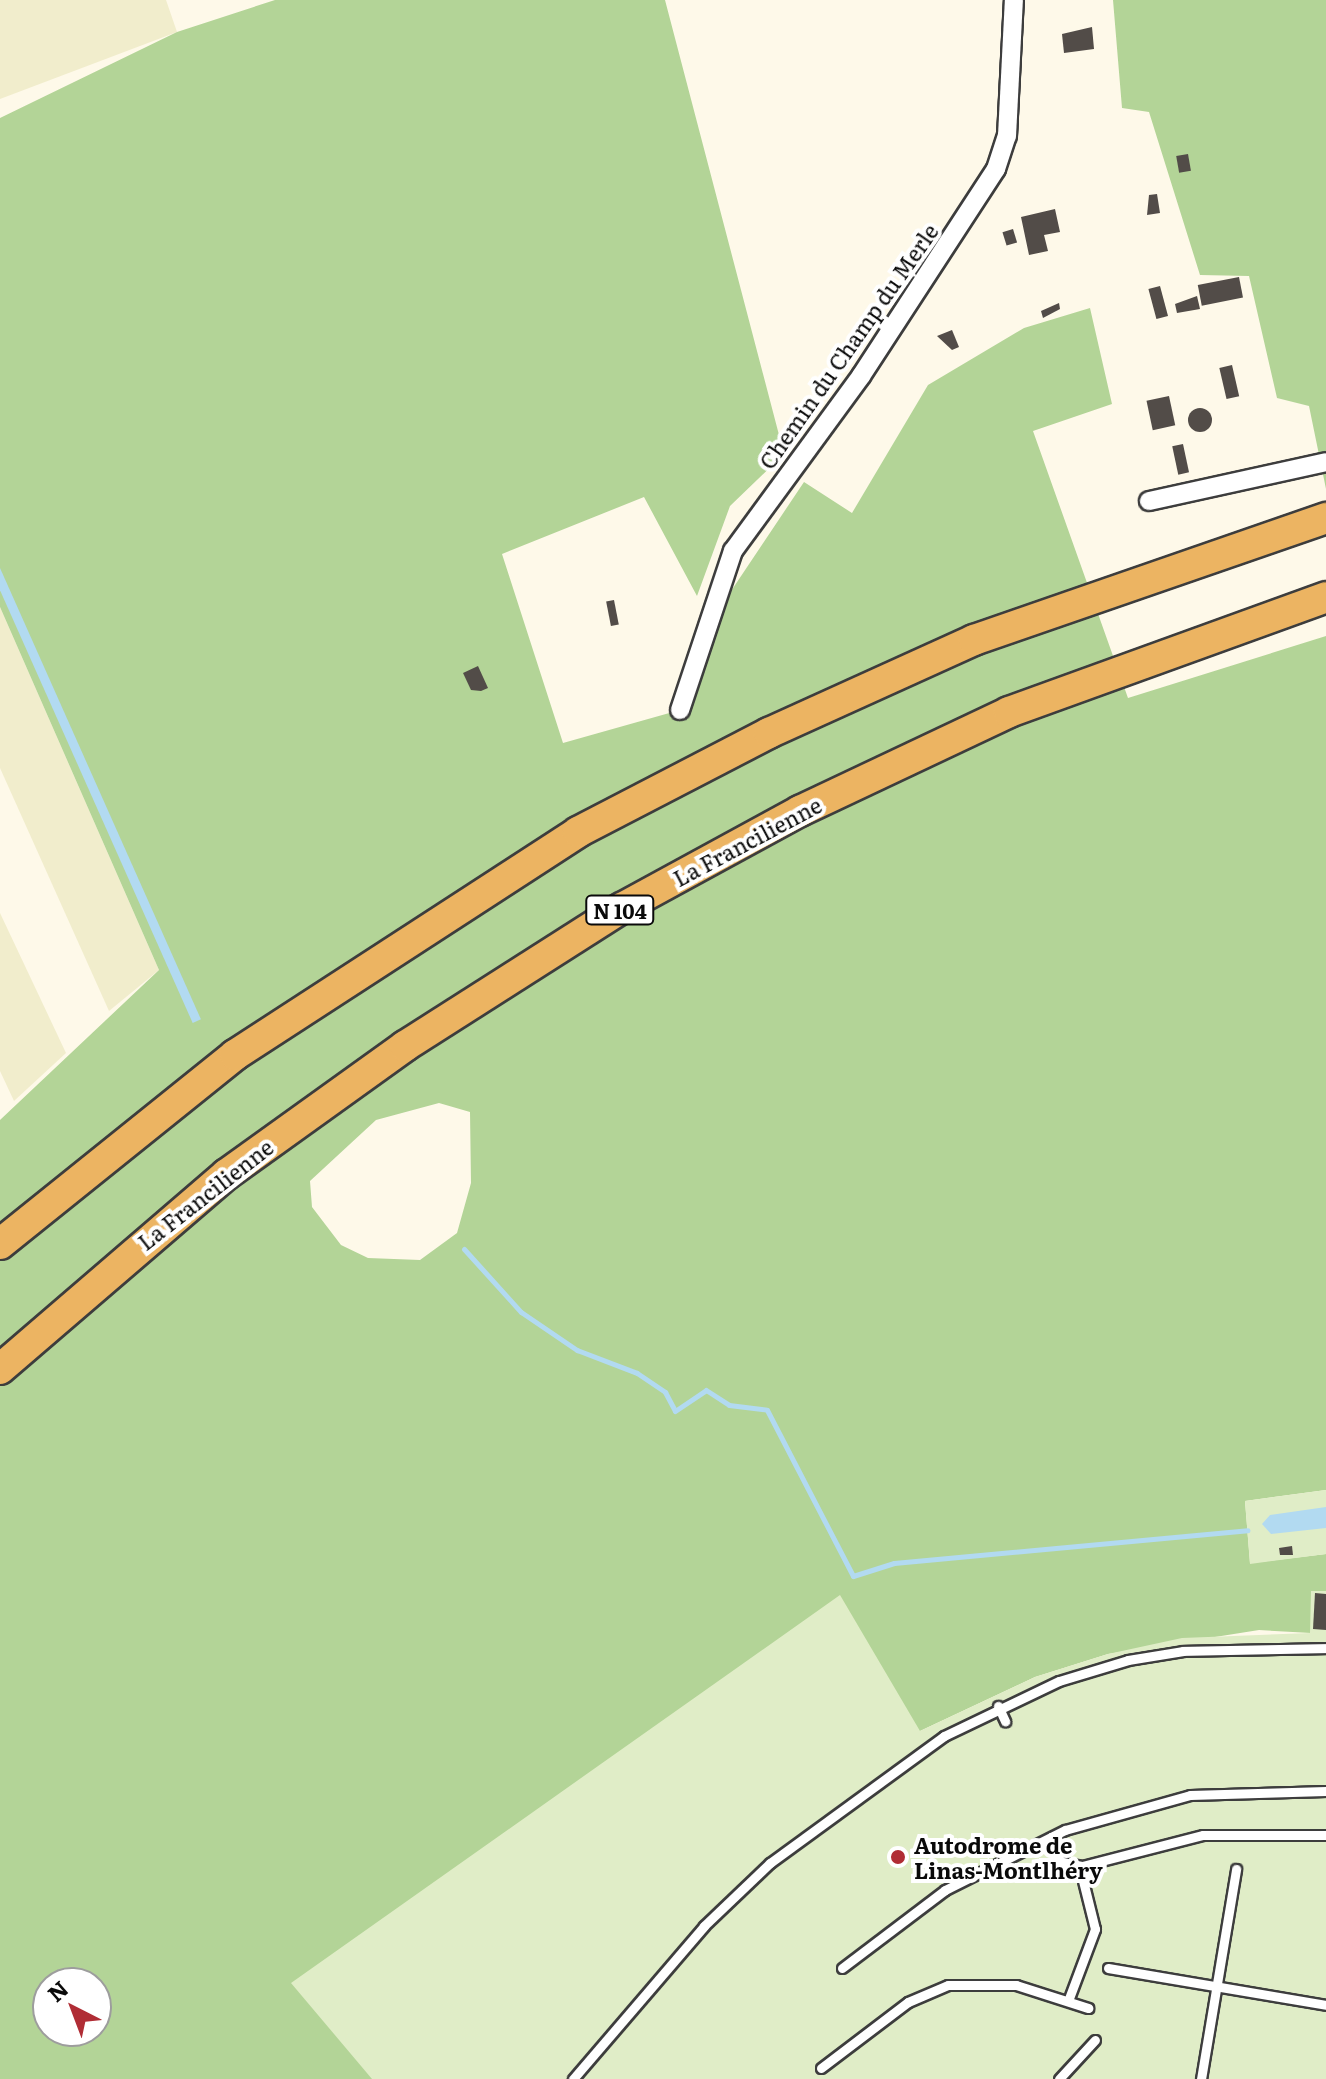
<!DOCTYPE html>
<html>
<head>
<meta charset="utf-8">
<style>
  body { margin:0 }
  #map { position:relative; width:1326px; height:2079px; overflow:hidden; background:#fef9e9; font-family:Literata,serif }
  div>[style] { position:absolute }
  .farmland>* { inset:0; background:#f1edcc }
  .forest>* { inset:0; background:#b3d497 }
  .pitch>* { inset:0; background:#e0edc7 }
  .water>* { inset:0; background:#b2daf1; transform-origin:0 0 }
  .stream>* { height:5px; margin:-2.5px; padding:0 2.5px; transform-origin:2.5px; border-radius:2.5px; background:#b2daf1 }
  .building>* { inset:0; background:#524c48; transform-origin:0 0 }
  .round { border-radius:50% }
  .roads { filter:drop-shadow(2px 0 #3d3d3d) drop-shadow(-2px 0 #3d3d3d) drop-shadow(0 2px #3d3d3d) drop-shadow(0 -2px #3d3d3d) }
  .service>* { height:9px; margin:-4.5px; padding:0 4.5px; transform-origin:4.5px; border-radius:4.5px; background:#fff }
  .minor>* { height:18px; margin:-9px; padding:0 9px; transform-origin:9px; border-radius:9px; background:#fff }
  .trunk>* { height:30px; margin:-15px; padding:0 15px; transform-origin:15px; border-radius:15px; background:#ecb462 }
  .dots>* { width:22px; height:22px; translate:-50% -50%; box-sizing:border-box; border:4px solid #fff; border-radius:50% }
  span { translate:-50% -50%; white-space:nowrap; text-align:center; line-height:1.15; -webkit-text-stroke:8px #fff; paint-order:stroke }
  .shield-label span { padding:2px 6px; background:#fff; border:2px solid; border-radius:6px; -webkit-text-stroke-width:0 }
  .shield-label { font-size:20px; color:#0a0a0a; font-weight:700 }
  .street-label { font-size:22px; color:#0a0a0a }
  .poi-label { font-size:22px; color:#0a0a0a; font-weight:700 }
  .left { translate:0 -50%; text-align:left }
  .north { position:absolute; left:32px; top:1967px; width:80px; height:80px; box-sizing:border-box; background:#fff; border:2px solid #9d9d9d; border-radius:50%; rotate:318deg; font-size:22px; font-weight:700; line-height:32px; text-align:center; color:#0a0a0a }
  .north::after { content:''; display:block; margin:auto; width:28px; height:36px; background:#b02d35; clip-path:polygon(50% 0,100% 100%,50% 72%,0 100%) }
</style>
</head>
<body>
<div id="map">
  <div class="farmland">
    <i style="clip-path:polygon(0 0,166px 0,177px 32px,0 99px)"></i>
    <i style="clip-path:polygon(0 607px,159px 970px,109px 1011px,0 768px)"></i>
    <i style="clip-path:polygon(0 913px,66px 1053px,14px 1101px,0 1071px)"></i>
  </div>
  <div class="forest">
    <i style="clip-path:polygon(evenodd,275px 0,665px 0,784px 454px,730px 506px,697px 596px,644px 497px,502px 554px,563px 743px,680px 710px,723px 603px,804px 482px,852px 513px,928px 385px,1024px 328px,1090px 308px,1112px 404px,1033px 431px,1128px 698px,1326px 636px,1326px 1490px,1245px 1501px,1250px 1563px,1326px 1554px,1326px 1591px,1311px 1591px,1311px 1633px,1259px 1630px,1108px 1654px,1035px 1677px,920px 1731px,568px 2079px,0 2079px,0 1120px,159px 970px,0 607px,0 118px,177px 32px,275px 0,439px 1103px,470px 1112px,471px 1183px,457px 1233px,420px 1260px,368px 1258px,341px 1245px,312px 1207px,310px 1181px,376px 1120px,439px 1103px,275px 0,48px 1983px,96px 1983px,96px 2031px,48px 2031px,48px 1983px)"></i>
    <i style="clip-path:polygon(1113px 0,1326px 0,1326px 489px,1309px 406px,1277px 398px,1249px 276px,1200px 275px,1149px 112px,1122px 108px)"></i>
  </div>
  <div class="pitch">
    <i style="clip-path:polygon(1326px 1490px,1326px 1554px,1250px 1564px,1245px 1501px)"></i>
    <i style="clip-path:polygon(1311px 1591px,1326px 1591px,1326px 2079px,372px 2079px,291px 1983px,840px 1595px,920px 1731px,1035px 1677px,1108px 1654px,1182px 1638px,1310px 1633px)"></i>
  </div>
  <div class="water">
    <i style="left:0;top:568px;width:494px;height:9px;rotate:66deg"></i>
    <i style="clip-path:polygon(1326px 1507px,1326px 1528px,1271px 1534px,1262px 1524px,1270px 1515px)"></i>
  </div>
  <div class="stream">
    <i style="left:464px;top:1249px;width:85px;rotate:47.9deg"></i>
    <i style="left:521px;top:1312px;width:68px;rotate:34.2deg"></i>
    <i style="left:577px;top:1350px;width:64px;rotate:21deg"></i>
    <i style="left:637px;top:1373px;width:34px;rotate:34deg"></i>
    <i style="left:665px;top:1392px;width:21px;rotate:62deg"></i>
    <i style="left:675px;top:1411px;width:37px;rotate:-34deg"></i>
    <i style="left:706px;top:1390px;width:27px;rotate:33deg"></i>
    <i style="left:729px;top:1405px;width:38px;rotate:7deg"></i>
    <i style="left:767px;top:1410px;width:187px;rotate:62.6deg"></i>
    <i style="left:853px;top:1576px;width:43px;rotate:-17.6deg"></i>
    <i style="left:894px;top:1563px;width:355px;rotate:-5.3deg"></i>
  </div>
  <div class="building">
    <i style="clip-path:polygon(1092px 27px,1094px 49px,1064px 53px,1062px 34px)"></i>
    <i style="left:1188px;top:154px;width:17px;height:12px;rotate:80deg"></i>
    <i style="clip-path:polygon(1157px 194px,1160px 213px,1147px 215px,1149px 195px)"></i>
    <i style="clip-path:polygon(1055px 209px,1060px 232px,1044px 235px,1048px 251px,1029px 255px,1021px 217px)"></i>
    <i style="left:1013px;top:229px;width:14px;height:11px;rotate:73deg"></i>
    <i style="left:1239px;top:277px;width:21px;height:42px;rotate:79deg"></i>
    <i style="left:1160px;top:286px;width:31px;height:12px;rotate:75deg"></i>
    <i style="clip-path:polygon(1197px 296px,1200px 309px,1177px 313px,1175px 304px)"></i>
    <i style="clip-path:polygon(1059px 303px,1060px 309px,1043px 318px,1041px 311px)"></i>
    <i style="clip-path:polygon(952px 330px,959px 347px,952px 350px,937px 336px)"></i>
    <i style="left:1232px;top:365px;width:32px;height:13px;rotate:77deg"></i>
    <i style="left:1169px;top:396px;width:30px;height:23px;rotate:78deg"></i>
    <i class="round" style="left:1188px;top:408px;width:24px;height:24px"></i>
    <i style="left:1183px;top:444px;width:29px;height:11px;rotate:78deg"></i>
    <i style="left:614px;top:600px;width:25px;height:8px;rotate:79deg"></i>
    <i style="clip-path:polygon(478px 666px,488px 688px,481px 691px,471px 690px,463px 673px)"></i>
    <i style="clip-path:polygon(1292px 1546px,1293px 1555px,1280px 1555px,1279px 1548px)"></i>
    <i style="clip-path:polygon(1315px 1593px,1326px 1594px,1326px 1630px,1313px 1629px)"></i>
  </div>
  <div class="roads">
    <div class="service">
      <i style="left:998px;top:1706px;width:17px;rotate:65deg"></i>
      <i style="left:1058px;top:1861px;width:25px;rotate:12deg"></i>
      <i style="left:1082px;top:1866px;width:125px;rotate:-14.4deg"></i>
      <i style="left:1203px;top:1835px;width:123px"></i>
      <i style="left:842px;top:1968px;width:129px;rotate:-37.1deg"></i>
      <i style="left:945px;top:1890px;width:134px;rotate:-26.6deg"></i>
      <i style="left:1065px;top:1830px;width:130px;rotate:-15.6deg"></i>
      <i style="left:1190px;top:1795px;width:136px;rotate:-1.7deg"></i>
      <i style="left:1108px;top:1968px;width:221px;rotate:9.6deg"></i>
      <i style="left:1068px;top:2001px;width:77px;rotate:-69.4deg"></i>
      <i style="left:1095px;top:1929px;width:49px;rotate:-104deg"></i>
      <i style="left:821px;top:2068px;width:109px;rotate:-37.2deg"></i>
      <i style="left:908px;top:2002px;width:43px;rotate:-23deg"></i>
      <i style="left:948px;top:1985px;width:68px"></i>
      <i style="left:1016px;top:1985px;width:76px;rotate:17.7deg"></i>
      <i style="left:573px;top:2079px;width:201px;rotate:-49.4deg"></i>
      <i style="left:704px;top:1926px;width:91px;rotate:-43.7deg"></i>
      <i style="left:770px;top:1863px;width:215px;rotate:-36.1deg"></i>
      <i style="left:944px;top:1736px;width:127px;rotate:-25.6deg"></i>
      <i style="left:1059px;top:1681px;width:72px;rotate:-16.9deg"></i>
      <i style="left:1128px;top:1660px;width:56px;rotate:-9.3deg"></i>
      <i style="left:1183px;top:1651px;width:143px;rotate:-1.2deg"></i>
      <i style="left:1059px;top:2079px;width:53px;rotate:-47.3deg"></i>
      <i style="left:1201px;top:2079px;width:213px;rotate:-80.5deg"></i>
    </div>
    <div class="minor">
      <i style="left:1149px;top:501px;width:181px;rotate:-12.4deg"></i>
      <i style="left:680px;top:710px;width:168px;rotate:-71.6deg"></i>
      <i style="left:733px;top:551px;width:217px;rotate:-53.8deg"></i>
      <i style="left:861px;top:376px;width:247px;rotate:-56.9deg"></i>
      <i style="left:996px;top:169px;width:35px;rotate:-72deg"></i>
      <i style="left:1007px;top:136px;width:136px;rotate:-87.1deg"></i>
    </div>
    <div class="trunk">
      <i style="left:0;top:1244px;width:302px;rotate:-38.8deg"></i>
      <i style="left:235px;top:1055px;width:409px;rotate:-33deg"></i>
      <i style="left:578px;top:832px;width:215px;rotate:-27.4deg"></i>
      <i style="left:769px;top:733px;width:225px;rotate:-24.4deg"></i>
      <i style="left:974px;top:640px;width:373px;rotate:-19.1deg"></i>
      <i style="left:0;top:1369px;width:299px;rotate:-40.7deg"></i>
      <i style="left:227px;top:1174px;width:219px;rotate:-35.7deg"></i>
      <i style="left:405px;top:1046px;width:257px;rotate:-32.5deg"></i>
      <i style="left:622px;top:908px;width:203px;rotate:-28.6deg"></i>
      <i style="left:800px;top:811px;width:231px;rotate:-25.3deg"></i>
      <i style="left:1009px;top:712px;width:337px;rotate:-19.9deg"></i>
    </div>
  </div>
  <div class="dots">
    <i style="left:898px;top:1857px;background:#b02d35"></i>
  </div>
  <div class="shield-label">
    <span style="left:620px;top:910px">N 104</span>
  </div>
  <div class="street-label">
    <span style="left:848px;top:346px;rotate:-55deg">Chemin du Champ du Merle</span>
    <span style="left:747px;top:841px;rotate:-28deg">La Francilienne</span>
    <span style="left:205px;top:1194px;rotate:-38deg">La Francilienne</span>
  </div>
  <div class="poi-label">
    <span class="left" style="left:914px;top:1857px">Autodrome de<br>Linas-Montlhéry</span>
  </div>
  <div class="north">N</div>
</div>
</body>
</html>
